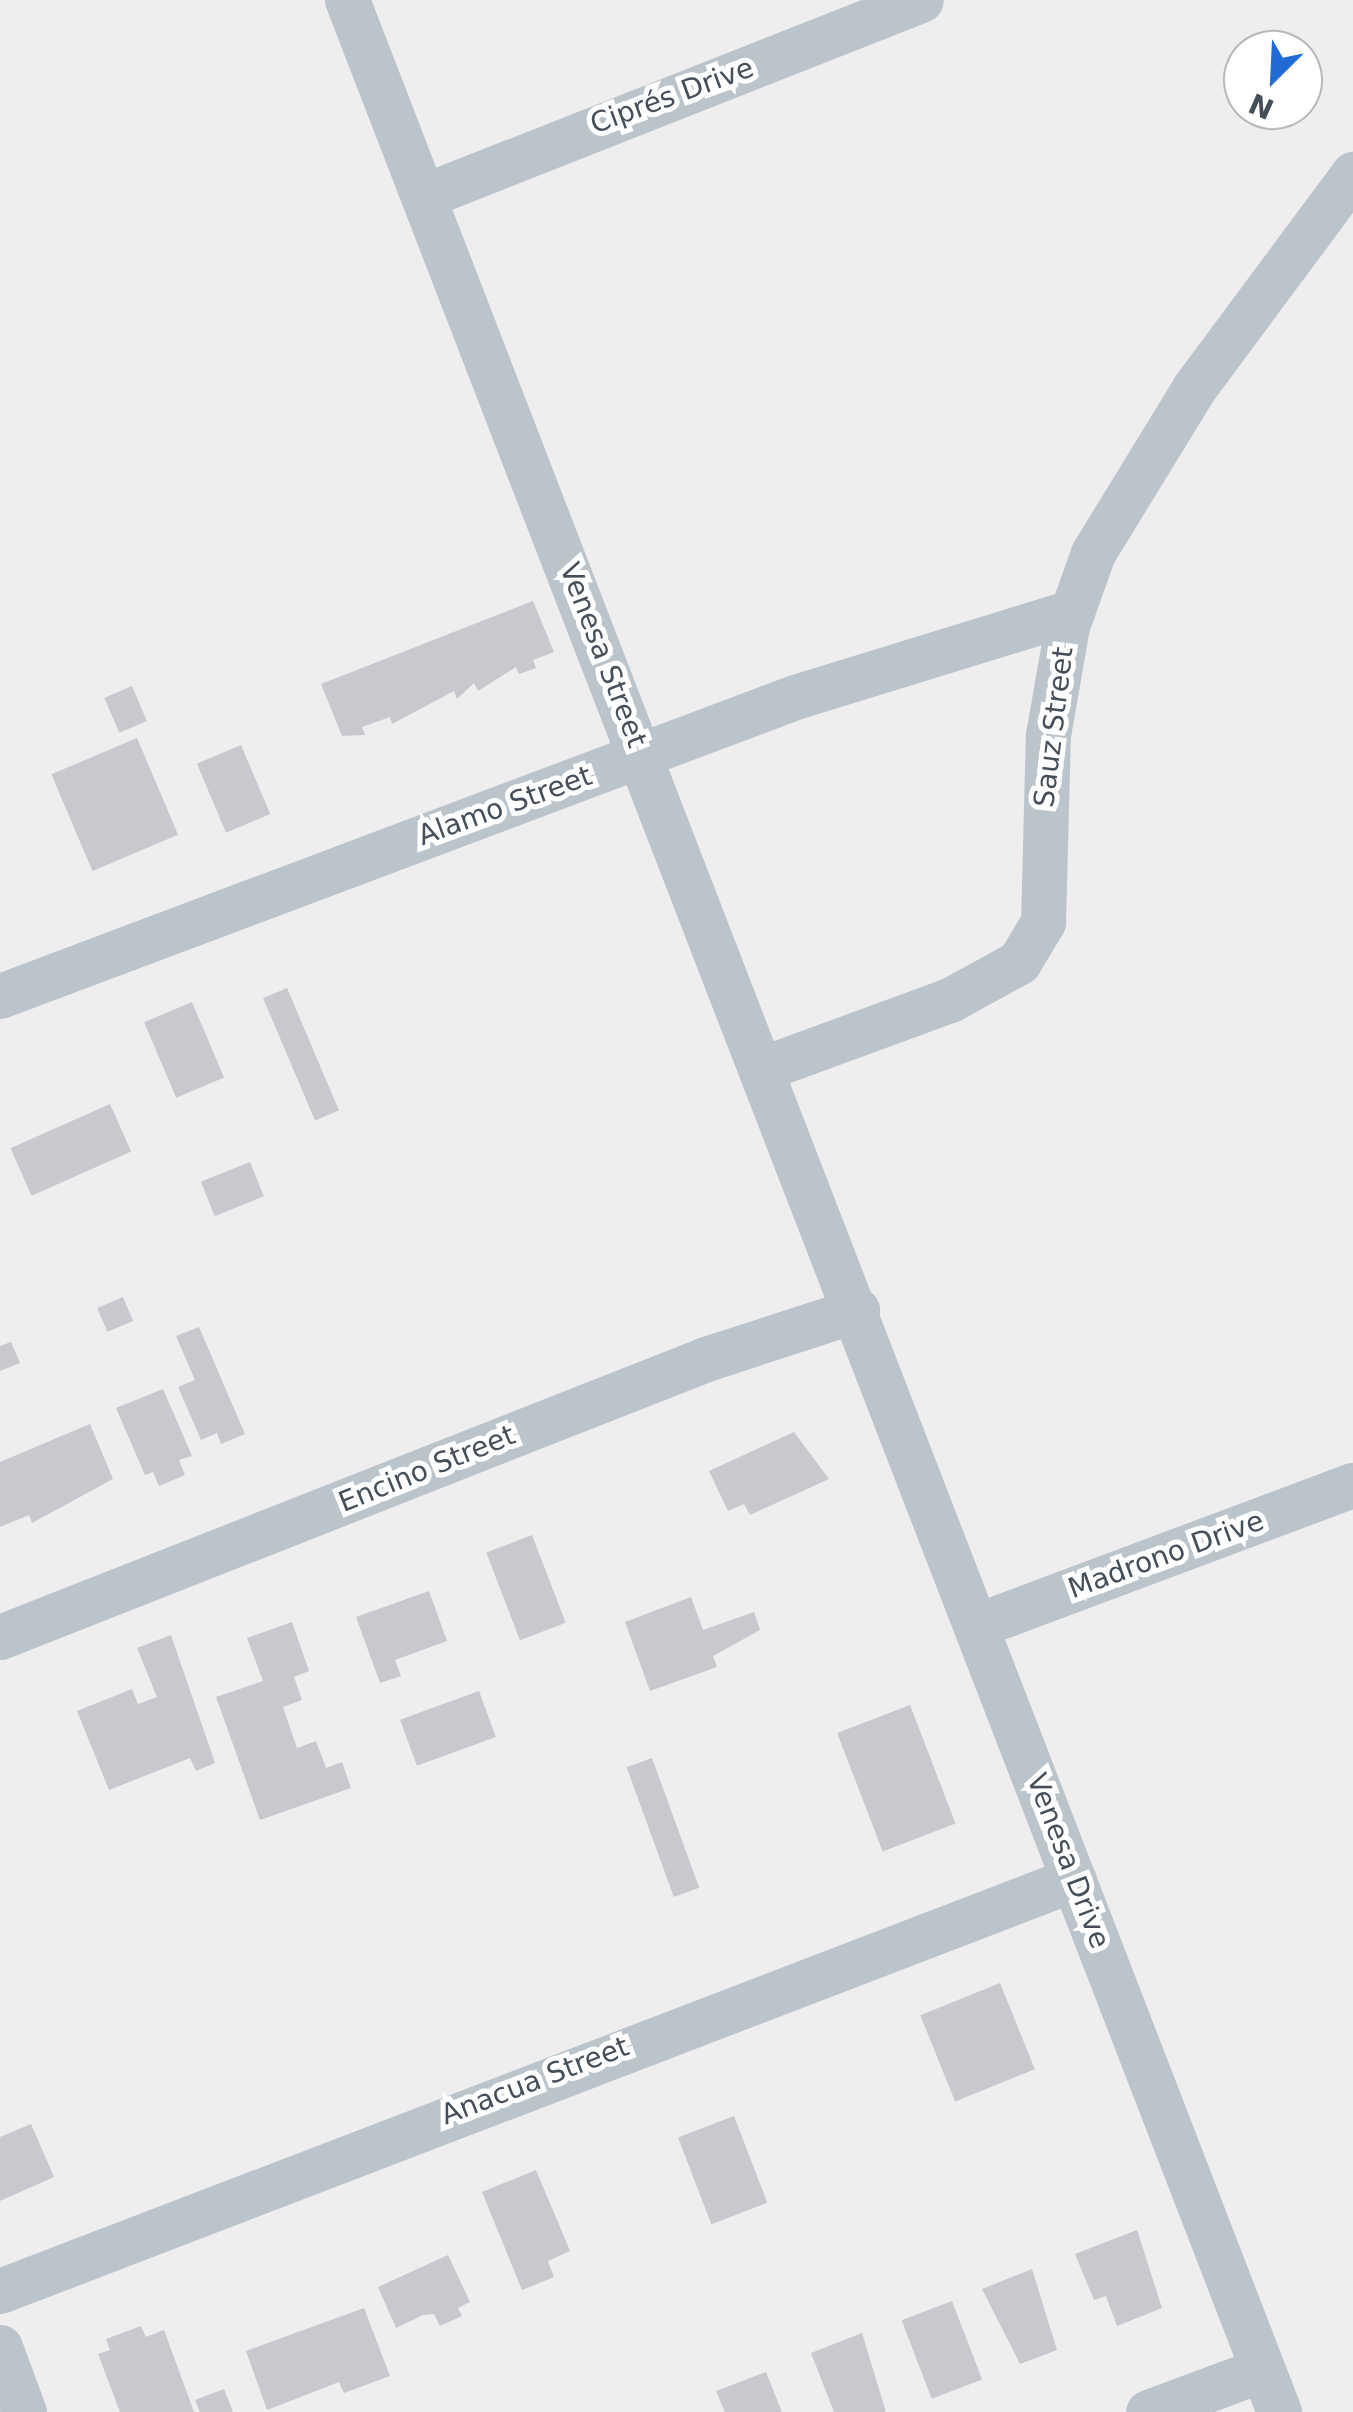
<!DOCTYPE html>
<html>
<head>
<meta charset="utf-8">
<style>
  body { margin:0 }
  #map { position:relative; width:1353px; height:2412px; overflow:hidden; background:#efeded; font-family:"DejaVu Sans",sans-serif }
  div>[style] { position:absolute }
  .building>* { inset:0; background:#c7c9cf; transform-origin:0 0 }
  .minor>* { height:45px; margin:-22.5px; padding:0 22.5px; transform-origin:22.5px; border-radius:22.5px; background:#bbc4cb }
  span { translate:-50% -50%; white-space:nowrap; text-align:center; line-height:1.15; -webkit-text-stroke:10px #fff; paint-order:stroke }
  .street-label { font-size:28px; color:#464f59 }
  .north { position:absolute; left:1223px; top:30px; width:100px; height:100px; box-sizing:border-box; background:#fff; border:2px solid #b5b9bd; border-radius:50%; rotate:204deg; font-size:28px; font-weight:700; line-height:40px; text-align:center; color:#464f59 }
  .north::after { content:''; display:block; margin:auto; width:35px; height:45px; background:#226ad4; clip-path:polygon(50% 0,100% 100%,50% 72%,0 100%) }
</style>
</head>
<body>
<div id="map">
  <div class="building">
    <i style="clip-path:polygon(533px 601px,554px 652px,533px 660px,536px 668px,519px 674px,516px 667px,478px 691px,474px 683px,457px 699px,454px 691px,392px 724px,390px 717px,362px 727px,365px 735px,342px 736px,321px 684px)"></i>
    <i style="left:132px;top:686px;width:38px;height:30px;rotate:67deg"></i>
    <i style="left:137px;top:738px;width:105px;height:93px;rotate:67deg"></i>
    <i style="left:241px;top:745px;width:75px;height:48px;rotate:67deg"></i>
    <i style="left:287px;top:988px;width:133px;height:26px;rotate:67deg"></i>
    <i style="left:192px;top:1002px;width:82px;height:52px;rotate:67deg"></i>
    <i style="left:110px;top:1104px;width:52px;height:109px;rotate:66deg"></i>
    <i style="left:250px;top:1162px;width:37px;height:53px;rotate:68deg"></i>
    <i style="left:123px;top:1297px;width:26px;height:28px;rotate:67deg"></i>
    <i style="clip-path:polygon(199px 1327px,245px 1434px,221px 1444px,217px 1433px,201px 1440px,178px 1387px,195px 1380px,176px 1336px)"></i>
    <i style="clip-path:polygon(11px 1342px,20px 1363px,0 1371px,0 1346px)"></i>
    <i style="clip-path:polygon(163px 1389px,192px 1456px,179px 1460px,185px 1475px,159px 1486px,153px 1472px,145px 1475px,116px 1408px)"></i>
    <i style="clip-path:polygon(90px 1424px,113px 1479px,32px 1523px,29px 1515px,0 1527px,0 1462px)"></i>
    <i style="clip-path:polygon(794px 1432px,829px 1479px,750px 1515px,744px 1504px,728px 1511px,709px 1471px)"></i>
    <i style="left:532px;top:1535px;width:94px;height:49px;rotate:69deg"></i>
    <i style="clip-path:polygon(429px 1591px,447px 1641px,395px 1660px,401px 1676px,380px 1683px,356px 1617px)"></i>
    <i style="clip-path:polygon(691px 1597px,703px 1630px,754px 1612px,760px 1630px,713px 1656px,717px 1667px,650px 1691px,625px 1622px)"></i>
    <i style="clip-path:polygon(292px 1622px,309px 1671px,294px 1677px,302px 1700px,283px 1707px,297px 1748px,316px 1741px,326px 1768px,342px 1762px,351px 1788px,260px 1820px,216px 1697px,263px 1681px,247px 1638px)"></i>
    <i style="clip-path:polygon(171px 1635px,215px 1763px,196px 1771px,190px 1758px,109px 1790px,77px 1711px,132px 1689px,138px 1704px,157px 1697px,137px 1648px)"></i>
    <i style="left:479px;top:1691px;width:49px;height:84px;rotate:70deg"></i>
    <i style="left:910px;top:1705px;width:127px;height:78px;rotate:69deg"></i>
    <i style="left:652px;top:1758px;width:138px;height:27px;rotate:70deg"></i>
    <i style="left:1000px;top:1983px;width:93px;height:86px;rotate:68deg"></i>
    <i style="left:734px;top:2116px;width:93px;height:60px;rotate:69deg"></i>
    <i style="clip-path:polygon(31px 2124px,54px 2177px,0 2201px,0 2137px)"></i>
    <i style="clip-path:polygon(536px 2170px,570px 2251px,548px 2261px,554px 2277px,522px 2290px,482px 2192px)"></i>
    <i style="clip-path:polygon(1137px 2230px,1162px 2308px,1117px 2326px,1106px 2296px,1094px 2300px,1075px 2254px)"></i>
    <i style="clip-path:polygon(448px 2255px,470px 2302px,458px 2308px,462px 2316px,440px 2326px,434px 2314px,423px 2315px,396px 2328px,378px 2287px)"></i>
    <i style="clip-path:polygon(1032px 2269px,1057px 2350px,1020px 2364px,982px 2289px)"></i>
    <i style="left:952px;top:2301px;width:84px;height:54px;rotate:69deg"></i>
    <i style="clip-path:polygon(364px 2308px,390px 2376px,344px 2393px,339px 2382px,267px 2410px,246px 2351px)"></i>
    <i style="clip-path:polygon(141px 2326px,146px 2337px,164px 2330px,194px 2412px,120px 2412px,98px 2354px,110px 2350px,106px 2339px)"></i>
    <i style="clip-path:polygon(862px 2333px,886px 2412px,834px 2412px,811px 2353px)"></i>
    <i style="clip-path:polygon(766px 2372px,782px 2412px,725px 2412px,716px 2391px)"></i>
    <i style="clip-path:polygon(224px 2389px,233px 2412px,200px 2412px,195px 2400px)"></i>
  </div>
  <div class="minor">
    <i style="left:347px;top:0;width:2586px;rotate:68.87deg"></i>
    <i style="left:424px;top:196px;width:534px;rotate:-21.52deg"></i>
    <i style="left:0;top:996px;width:849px;rotate:-20.61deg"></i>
    <i style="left:795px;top:697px;width:290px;rotate:-17.1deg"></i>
    <i style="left:764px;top:1068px;width:198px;rotate:-20.1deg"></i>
    <i style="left:950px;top:1000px;width:79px;rotate:-28.8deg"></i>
    <i style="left:1019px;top:962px;width:47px;rotate:-59deg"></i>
    <i style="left:1043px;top:922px;width:187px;rotate:-88.5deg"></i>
    <i style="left:1048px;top:735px;width:111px;rotate:-80.1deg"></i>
    <i style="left:1067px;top:626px;width:77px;rotate:-70.4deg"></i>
    <i style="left:1093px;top:553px;width:193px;rotate:-58.5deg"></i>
    <i style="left:1194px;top:388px;width:267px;rotate:-53.4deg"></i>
    <i style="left:978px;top:1625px;width:400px;rotate:-20.5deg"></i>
    <i style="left:0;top:1637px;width:759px;rotate:-21.49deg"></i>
    <i style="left:706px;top:1359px;width:159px;rotate:-18deg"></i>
    <i style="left:0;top:2291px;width:1150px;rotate:-20.99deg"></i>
    <i style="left:0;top:2347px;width:69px;rotate:69.7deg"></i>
    <i style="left:1148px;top:2412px;width:121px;rotate:-20.4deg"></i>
  </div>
  <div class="street-label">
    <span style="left:672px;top:96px;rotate:-20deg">Ciprés Drive</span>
    <span style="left:603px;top:655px;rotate:69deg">Venesa Street</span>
    <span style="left:1054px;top:727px;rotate:-83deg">Sauz Street</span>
    <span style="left:505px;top:806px;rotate:-20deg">Alamo Street</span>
    <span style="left:427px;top:1469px;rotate:-22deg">Encino Street</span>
    <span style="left:1166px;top:1555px;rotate:-20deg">Madrono Drive</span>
    <span style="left:1068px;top:1861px;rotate:69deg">Venesa Drive</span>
    <span style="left:535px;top:2081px;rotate:-21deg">Anacua Street</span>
  </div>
  <div class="north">N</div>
</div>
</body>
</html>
